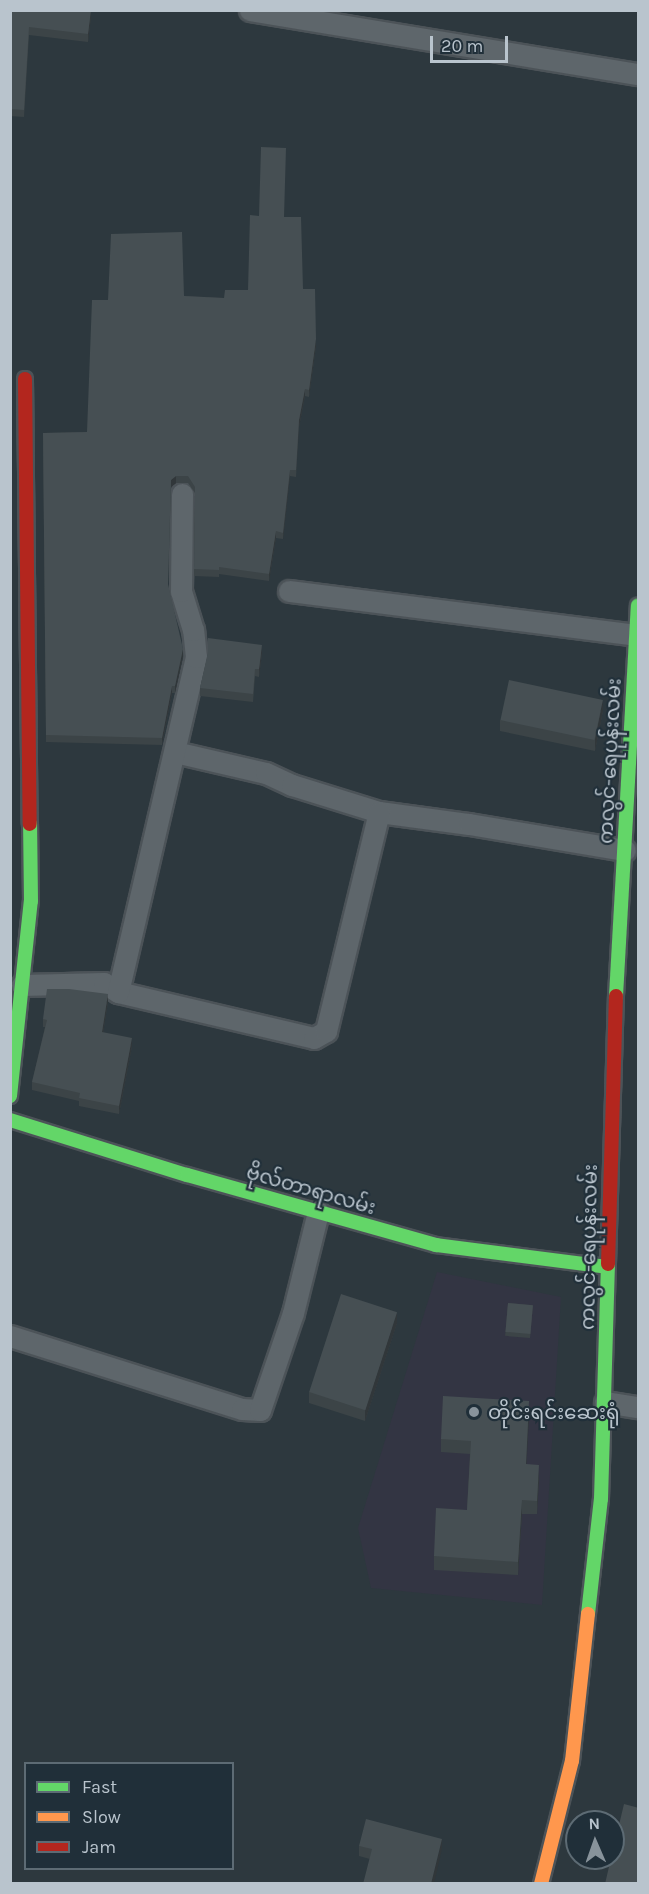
<!DOCTYPE html>
<html>
<head>
<meta charset="utf-8">
<style>
  body { margin:0 }
  #map { position:relative; width:649px; height:1894px; overflow:hidden; background:#2d383e; font-family:Karla,"Noto Sans Myanmar",sans-serif }
  div>[style] { position:absolute }
  .medical>* { inset:0; background:#333543 }
  .roads { filter:drop-shadow(2px 0 #4c5358) drop-shadow(-2px 0 #4c5358) drop-shadow(0 2px #4c5358) drop-shadow(0 -2px #4c5358) }
  .street>* { height:21px; margin:-10.5px; padding:0 10.5px; transform-origin:10.5px; border-radius:10.5px; background:#5e666b }
  .fast>* { height:14px; margin:-7px; padding:0 7px; transform-origin:7px; border-radius:7px; background:#63d668 }
  .slow>* { height:14px; margin:-7px; padding:0 7px; transform-origin:7px; border-radius:7px; background:#ff974d }
  .jam>* { height:14px; margin:-7px; padding:0 7px; transform-origin:7px; border-radius:7px; background:#b3261e }
  .wall>* { inset:0; background:#3c4447; transform-origin:0 0 }
  .shaded-wall>* { inset:0; background:#31373a }
  .building>* { inset:0; background:#464f53; transform-origin:0 0 }
  .dots>* { width:16px; height:16px; translate:-50% -50%; box-sizing:border-box; border:3px solid #202f39; border-radius:50% }
  span { translate:-50% -50%; white-space:nowrap; text-align:center; line-height:1.15; -webkit-text-stroke:4.5px #202f39; paint-order:stroke }
  .street-label { font-size:20px; color:#b9c4cd }
  .poi-label { font-size:20px; color:#b9c4cd }
  .left { translate:0 -50%; text-align:left }
  .frame { position:absolute; inset:0; border:12px solid #b9c4cd; pointer-events:none }
  .legend { position:absolute; left:24px; top:1762px; width:210px; height:108px; box-sizing:border-box; background:#202f39; border:2px solid #5d6b74; margin:0; padding:8px 10px; list-style:none; font-size:18px; color:#b9c4cd }
  .legend li { display:flex; align-items:center; gap:12px; height:30px }
  .legend b { width:30px; border:2px solid #5d6b74 }
  .north { position:absolute; left:565px; top:1810px; width:60px; height:60px; box-sizing:border-box; background:#202f39; border:2px solid #5d6b74; border-radius:50%; rotate:358deg; font-size:16px; font-weight:700; line-height:24px; text-align:center; color:#b9c4cd }
  .north::after { content:''; display:block; margin:auto; width:21px; height:27px; background:#88939b; clip-path:polygon(50% 0,100% 100%,50% 72%,0 100%) }
  .scale { position:absolute; left:430px; top:36px; width:78px; height:27px; box-sizing:border-box; border:3px solid #b9c4cd; border-top:0; padding-left:8px; font-size:18px; line-height:21px; white-space:nowrap; color:#b9c4cd; -webkit-text-stroke:4px #202f39; paint-order:stroke }
</style>
</head>
<body>
<div id="map">
  <div class="medical">
    <i style="clip-path:polygon(437px 1272px,561px 1297px,542px 1605px,371px 1588px,358px 1528px)"></i>
  </div>
  <div class="roads">
    <div class="street">
      <i style="left:250px;top:10px;width:393px;rotate:9.4deg"></i>
      <i style="left:289px;top:591px;width:351px;rotate:7.2deg"></i>
      <i style="left:175px;top:752px;width:93px;rotate:13deg"></i>
      <i style="left:266px;top:773px;width:29px;rotate:25deg"></i>
      <i style="left:292px;top:785px;width:91px;rotate:17.2deg"></i>
      <i style="left:379px;top:812px;width:91px;rotate:7.6deg"></i>
      <i style="left:469px;top:824px;width:158px;rotate:9.5deg"></i>
      <i style="left:22px;top:985px;width:82px;rotate:-1.4deg"></i>
      <i style="left:104px;top:983px;width:17px;rotate:33deg"></i>
      <i style="left:118px;top:992px;width:201px;rotate:13.2deg"></i>
      <i style="left:314px;top:1038px;width:14px;rotate:-30deg"></i>
      <i style="left:326px;top:1031px;width:225px;rotate:-76.4deg"></i>
      <i style="left:118px;top:992px;width:344px;rotate:-76.9deg"></i>
      <i style="left:196px;top:657px;width:27px;rotate:-96deg"></i>
      <i style="left:193px;top:630px;width:41px;rotate:-107.1deg"></i>
      <i style="left:181px;top:591px;width:97px;rotate:-89.4deg"></i>
      <i style="left:10px;top:1336px;width:243px;rotate:17.5deg"></i>
      <i style="left:242px;top:1409px;width:18px;rotate:3deg"></i>
      <i style="left:260px;top:1410px;width:102px;rotate:-71.2deg"></i>
      <i style="left:293px;top:1313px;width:104px;rotate:-76.1deg"></i>
      <i style="left:605px;top:1402px;width:33px;rotate:9deg"></i>
    </div>
    <div class="fast">
      <i style="left:616px;top:996px;width:391px;rotate:-86.8deg"></i>
      <i style="left:10px;top:1096px;width:196px;rotate:-83.9deg"></i>
      <i style="left:31px;top:901px;width:77px;rotate:-90.7deg"></i>
      <i style="left:10px;top:1120px;width:185px;rotate:17.3deg"></i>
      <i style="left:187px;top:1175px;width:259px;rotate:15.7deg"></i>
      <i style="left:436px;top:1245px;width:173px;rotate:7.3deg"></i>
      <i style="left:588px;top:1614px;width:116px;rotate:-83.6deg"></i>
      <i style="left:601px;top:1499px;width:235px;rotate:-88.3deg"></i>
    </div>
    <div class="slow">
      <i style="left:541px;top:1884px;width:127px;rotate:-75.9deg"></i>
      <i style="left:572px;top:1761px;width:148px;rotate:-83.8deg"></i>
    </div>
    <div class="jam">
      <i style="left:25px;top:379px;width:445px;rotate:89.4deg"></i>
      <i style="left:608px;top:1264px;width:268px;rotate:-88.3deg"></i>
    </div>
  </div>
  <div class="wall">
    <i style="clip-path:polygon(10px 10px,91px 17px,88px 42px,29px 35px,24px 117px,10px 116px)"></i>
    <i style="clip-path:polygon(284px 217px,316px 346px,309px 397px,305px 396px,299px 427px,296px 477px,290px 476px,283px 539px,276px 538px,269px 581px,219px 574px,219px 577px,194px 576px,195px 493px,188px 483px,176px 483px,171px 487px,168px 585px,183px 656px,175px 693px,172px 693px,162px 745px,46px 742px,43px 433px,87px 432px,108px 300px,184px 296px,224px 298px,248px 290px)"></i>
    <i style="clip-path:polygon(262px 653px,259px 677px,255px 676px,253px 702px,200px 696px,200px 688px,208px 654px)"></i>
    <i style="clip-path:polygon(603px 711px,595px 751px,500px 731px,500px 720px)"></i>
    <i style="clip-path:polygon(108px 1002px,103px 1033px,132px 1046px,119px 1114px,79px 1106px,79px 1101px,32px 1090px,32px 1082px,45px 1027px,43px 1027px,43px 1019px)"></i>
    <i style="left:508px;top:1303px;width:25px;height:33px;rotate:5deg"></i>
    <i style="clip-path:polygon(397px 1323px,365px 1421px,309px 1403px,309px 1392px)"></i>
    <i style="clip-path:polygon(529px 1415px,526px 1464px,539px 1478px,537px 1514px,522px 1514px,518px 1575px,434px 1570px,434px 1556px,467px 1510px,470px 1454px,441px 1452px,441px 1439px)"></i>
    <i style="clip-path:polygon(359px 1846px,442px 1849px,370px 1859px,359px 1856px)"></i>
  </div>
  <div class="shaded-wall">
    <i style="clip-path:polygon(91px 10px,91px 17px,88px 42px,88px 34px)"></i>
    <i style="clip-path:polygon(316px 339px,316px 346px,309px 397px,309px 390px)"></i>
    <i style="clip-path:polygon(305px 389px,305px 396px,299px 427px,296px 477px,299px 420px)"></i>
    <i style="clip-path:polygon(290px 470px,290px 476px,283px 539px,283px 533px)"></i>
    <i style="clip-path:polygon(176px 476px,176px 483px,171px 487px,171px 480px)"></i>
    <i style="clip-path:polygon(276px 531px,276px 538px,269px 581px,269px 574px)"></i>
    <i style="clip-path:polygon(262px 645px,262px 653px,259px 677px,259px 669px)"></i>
    <i style="clip-path:polygon(183px 649px,183px 656px,175px 693px,175px 686px)"></i>
    <i style="clip-path:polygon(172px 686px,172px 693px,162px 745px,162px 738px)"></i>
    <i style="clip-path:polygon(603px 700px,603px 711px,595px 751px,595px 740px)"></i>
    <i style="clip-path:polygon(108px 994px,108px 1002px,102px 1040px,102px 1032px)"></i>
    <i style="clip-path:polygon(132px 1038px,132px 1046px,119px 1114px,119px 1106px)"></i>
    <i style="clip-path:polygon(397px 1312px,397px 1323px,365px 1421px,365px 1410px)"></i>
    <i style="clip-path:polygon(529px 1401px,529px 1415px,526px 1477px,526px 1464px)"></i>
    <i style="clip-path:polygon(539px 1465px,539px 1478px,537px 1514px,537px 1501px)"></i>
    <i style="clip-path:polygon(522px 1500px,522px 1514px,518px 1575px,518px 1562px)"></i>
    <i style="clip-path:polygon(442px 1839px,442px 1849px,434px 1884px,431px 1884px)"></i>
  </div>
  <div class="building">
    <i style="clip-path:polygon(10px 10px,91px 10px,88px 34px,29px 27px,24px 110px,10px 109px)"></i>
    <i style="clip-path:polygon(261px 147px,286px 148px,284px 217px,301px 217px,303px 289px,315px 289px,316px 339px,309px 390px,305px 389px,299px 420px,296px 470px,290px 470px,283px 533px,276px 531px,269px 574px,219px 567px,219px 570px,194px 569px,195px 487px,188px 476px,176px 476px,171px 480px,168px 584px,183px 649px,175px 686px,172px 686px,162px 738px,46px 735px,43px 433px,87px 432px,92px 300px,108px 300px,111px 234px,182px 232px,184px 296px,224px 298px,225px 290px,248px 290px,250px 215px,259px 216px)"></i>
    <i style="clip-path:polygon(208px 638px,262px 645px,259px 669px,255px 669px,253px 694px,200px 688px,208px 652px)"></i>
    <i style="left:509px;top:680px;width:96px;height:41px;rotate:12deg"></i>
    <i style="clip-path:polygon(47px 989px,69px 989px,108px 994px,102px 1032px,132px 1038px,119px 1106px,79px 1098px,80px 1093px,32px 1082px,47px 1020px,43px 1019px)"></i>
    <i style="left:341px;top:1294px;width:59px;height:103px;rotate:18deg"></i>
    <i style="left:508px;top:1303px;width:25px;height:29px;rotate:5deg"></i>
    <i style="clip-path:polygon(443px 1396px,529px 1401px,526px 1464px,539px 1465px,537px 1501px,522px 1500px,518px 1562px,434px 1556px,436px 1508px,467px 1510px,471px 1441px,441px 1439px)"></i>
    <i style="clip-path:polygon(624px 1804px,639px 1808px,639px 1884px,605px 1884px,611px 1858px,613px 1858px,613px 1850px)"></i>
    <i style="clip-path:polygon(366px 1819px,442px 1839px,431px 1884px,363px 1884px,372px 1849px,359px 1846px)"></i>
  </div>
  <div class="dots">
    <i style="left:474px;top:1412px;background:#88939b"></i>
  </div>
  <div class="street-label">
    <span style="left:610px;top:761px;rotate:-87deg">ကလွင်-ရေပုန်းလမ်း</span>
    <span style="left:311px;top:1190px;rotate:16deg">ဗိုလ်တာရာလမ်း</span>
    <span style="left:589px;top:1247px;rotate:-89deg">ကလွင်-ရေပုန်းလမ်း</span>
  </div>
  <div class="poi-label">
    <span class="left" style="left:488px;top:1412px">တိုင်းရင်းဆေးရုံ</span>
  </div>
  <div class="frame"></div>
  <ul class="legend">
  <li><b style="height:8px;background:#63d668"></b>Fast</li>
  <li><b style="height:8px;background:#ff974d"></b>Slow</li>
  <li><b style="height:8px;background:#b3261e"></b>Jam</li>
  </ul>
  <div class="north">N</div>
  <div class="scale">20 m</div>
</div>
</body>
</html>
